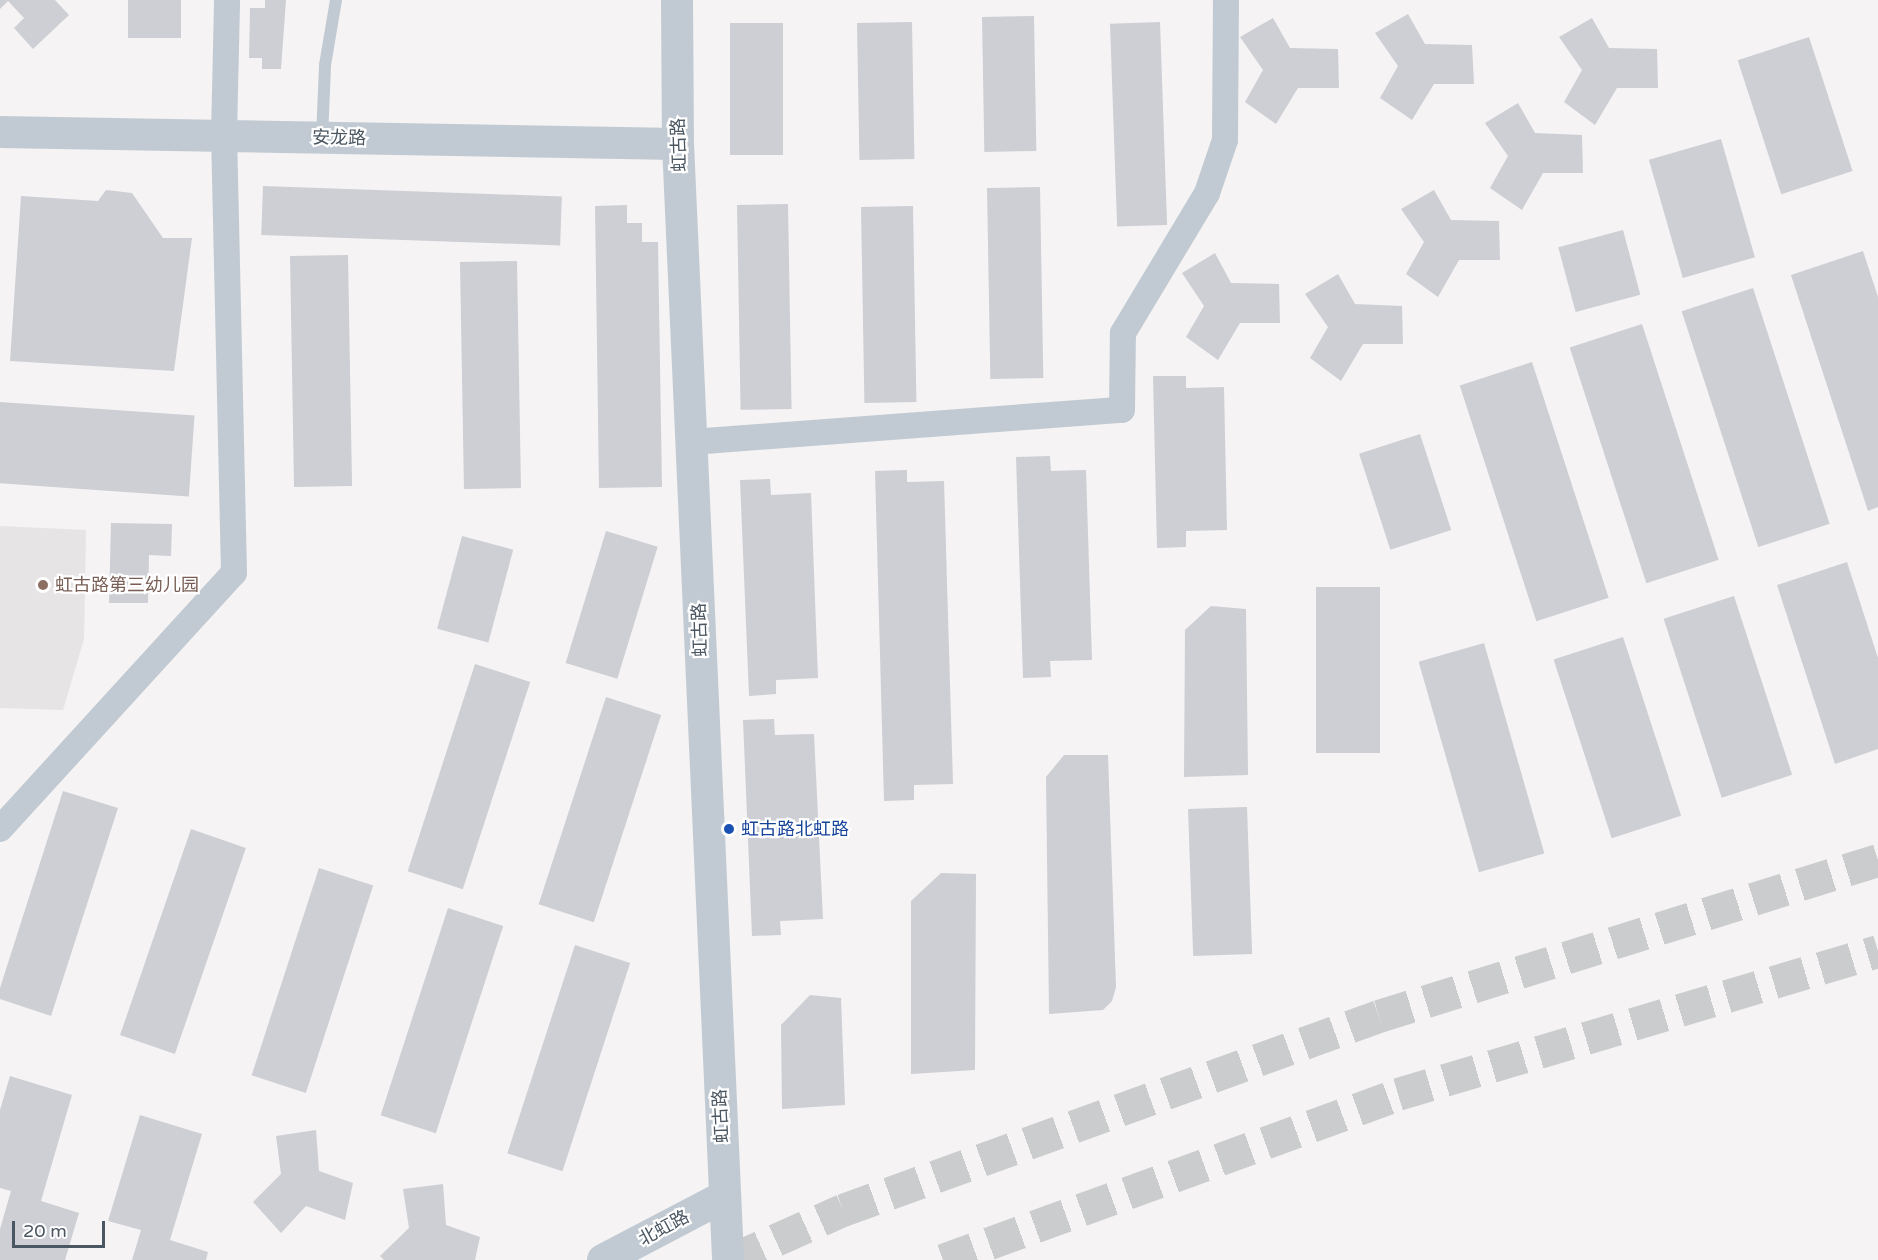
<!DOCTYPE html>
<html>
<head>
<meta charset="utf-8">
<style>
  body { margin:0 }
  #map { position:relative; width:1878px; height:1260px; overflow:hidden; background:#f5f3f3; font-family:"Varela Round","Noto Sans SC",sans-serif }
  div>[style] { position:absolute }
  .education>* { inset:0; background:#e6e4e5 }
  .building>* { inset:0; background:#cdcfd5; transform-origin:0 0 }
  .trunk-tunnel>* { height:33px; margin-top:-16.5px; transform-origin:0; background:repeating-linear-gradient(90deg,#caccce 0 33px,transparent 0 49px) }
  .service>* { height:12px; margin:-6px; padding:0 6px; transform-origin:6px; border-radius:6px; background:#c1cad2 }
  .minor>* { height:26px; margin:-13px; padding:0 13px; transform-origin:13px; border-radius:13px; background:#c1cad2 }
  .tertiary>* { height:32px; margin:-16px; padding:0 16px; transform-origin:16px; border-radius:16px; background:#c1cad2 }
  .dots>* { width:16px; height:16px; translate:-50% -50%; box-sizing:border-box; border:3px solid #fff; border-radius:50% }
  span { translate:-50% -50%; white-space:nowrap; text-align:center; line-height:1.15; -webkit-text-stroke:4.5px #fff; paint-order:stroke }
  .street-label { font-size:18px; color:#4a5661 }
  .education-label { font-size:18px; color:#785e54 }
  .left { translate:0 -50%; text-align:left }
  .transit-label { font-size:18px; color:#164399 }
  .scale { position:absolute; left:12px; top:1221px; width:93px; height:27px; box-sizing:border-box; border:3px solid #4a5661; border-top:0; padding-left:8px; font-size:18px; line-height:21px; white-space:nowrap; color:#4a5661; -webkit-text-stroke:4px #fff; paint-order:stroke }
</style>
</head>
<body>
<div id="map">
  <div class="education">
    <i style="clip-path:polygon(0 526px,86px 530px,84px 639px,63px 710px,0 708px)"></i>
  </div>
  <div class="building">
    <i style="clip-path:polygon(0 0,55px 0,69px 15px,33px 49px,14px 28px,24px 18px,8px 1px,0 9px)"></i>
    <i style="left:128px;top:0;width:53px;height:38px"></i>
    <i style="clip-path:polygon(265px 0,286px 0,281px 69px,262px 69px,262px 58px,249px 58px,250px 8px,265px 8px)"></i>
    <i style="clip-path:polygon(1408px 14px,1425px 44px,1472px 45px,1474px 84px,1434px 84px,1412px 120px,1380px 98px,1398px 66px,1375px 33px)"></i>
    <i style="left:1034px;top:16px;width:135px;height:52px;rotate:89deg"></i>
    <i style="clip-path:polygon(1273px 18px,1290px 48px,1338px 49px,1339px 88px,1298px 88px,1276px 124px,1245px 102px,1263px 70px,1240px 37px)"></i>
    <i style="clip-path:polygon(1592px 18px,1609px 48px,1657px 49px,1658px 88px,1617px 88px,1595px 125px,1564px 102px,1582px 70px,1559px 37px)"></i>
    <i style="left:912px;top:22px;width:137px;height:55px;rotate:89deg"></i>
    <i style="left:1160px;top:22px;width:203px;height:50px;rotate:88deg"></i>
    <i style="left:730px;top:23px;width:53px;height:132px"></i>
    <i style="left:1809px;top:37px;width:141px;height:75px;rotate:72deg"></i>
    <i style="clip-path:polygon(1518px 103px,1535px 133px,1582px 135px,1583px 173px,1543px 173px,1522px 210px,1490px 188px,1508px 156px,1485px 123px)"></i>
    <i style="left:1721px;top:139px;width:123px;height:75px;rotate:74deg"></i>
    <i style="left:263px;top:186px;width:299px;height:49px;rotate:2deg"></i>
    <i style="left:1040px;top:187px;width:191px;height:53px;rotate:89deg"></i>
    <i style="clip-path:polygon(106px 190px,132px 193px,163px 238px,192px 238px,174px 371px,10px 361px,21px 196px,98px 201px)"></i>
    <i style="clip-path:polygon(1434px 190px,1451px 220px,1499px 221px,1500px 260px,1459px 260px,1438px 297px,1406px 274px,1424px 242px,1401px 209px)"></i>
    <i style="left:788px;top:204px;width:205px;height:51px;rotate:89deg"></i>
    <i style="clip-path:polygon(627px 205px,627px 223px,642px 223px,642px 242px,658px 242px,662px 487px,599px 488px,595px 206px)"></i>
    <i style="left:913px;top:206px;width:196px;height:52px;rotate:89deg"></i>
    <i style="left:1623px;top:230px;width:67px;height:67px;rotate:75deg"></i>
    <i style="clip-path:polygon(1863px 251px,1878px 297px,1878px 507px,1868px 511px,1791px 275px)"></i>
    <i style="clip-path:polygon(1215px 253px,1231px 283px,1279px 284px,1280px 323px,1240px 323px,1218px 360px,1186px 337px,1204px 306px,1182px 273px)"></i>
    <i style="left:348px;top:255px;width:231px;height:58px;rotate:89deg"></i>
    <i style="left:517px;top:261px;width:227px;height:57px;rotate:89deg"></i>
    <i style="clip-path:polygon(1338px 274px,1355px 304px,1402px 306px,1403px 344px,1363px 344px,1341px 381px,1310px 358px,1328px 327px,1305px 294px)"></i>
    <i style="left:1753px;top:288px;width:248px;height:75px;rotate:72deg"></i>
    <i style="left:1642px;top:324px;width:248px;height:76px;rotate:72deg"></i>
    <i style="left:1532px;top:362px;width:248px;height:76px;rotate:72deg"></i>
    <i style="clip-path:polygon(1153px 376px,1186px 376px,1186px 388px,1224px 387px,1227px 530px,1186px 531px,1186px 547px,1157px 548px)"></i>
    <i style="left:0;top:402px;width:195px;height:81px;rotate:4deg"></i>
    <i style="left:1420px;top:434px;width:101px;height:64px;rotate:72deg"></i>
    <i style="clip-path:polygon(1050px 456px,1051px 471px,1086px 470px,1092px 660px,1050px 661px,1051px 677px,1023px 678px,1016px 457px)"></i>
    <i style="clip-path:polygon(907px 470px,907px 482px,944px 481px,953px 784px,914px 785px,914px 800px,884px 801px,875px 471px)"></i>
    <i style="clip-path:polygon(770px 479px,771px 495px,811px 493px,818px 678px,776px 680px,776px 694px,749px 696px,740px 480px)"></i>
    <i style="clip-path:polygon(111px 523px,172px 524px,171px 556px,149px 555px,148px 603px,109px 603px)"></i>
    <i style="left:606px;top:531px;width:54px;height:138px;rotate:17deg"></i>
    <i style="left:462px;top:536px;width:53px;height:96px;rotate:15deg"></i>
    <i style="clip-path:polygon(1847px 562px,1878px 658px,1878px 749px,1835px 764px,1777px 585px)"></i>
    <i style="left:1316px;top:587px;width:64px;height:166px"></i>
    <i style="left:1734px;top:596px;width:188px;height:74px;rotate:72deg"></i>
    <i style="clip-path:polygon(1211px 606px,1246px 609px,1248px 775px,1184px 777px,1185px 630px)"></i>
    <i style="left:1623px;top:637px;width:188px;height:73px;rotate:72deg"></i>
    <i style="left:1484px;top:643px;width:219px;height:68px;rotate:74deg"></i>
    <i style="left:475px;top:664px;width:58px;height:218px;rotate:18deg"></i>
    <i style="left:606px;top:697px;width:58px;height:218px;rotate:18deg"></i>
    <i style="clip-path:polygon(774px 719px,775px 735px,814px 734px,823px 919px,780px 921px,781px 935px,752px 936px,743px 720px)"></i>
    <i style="clip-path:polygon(1064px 755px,1108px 755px,1116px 987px,1112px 1001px,1103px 1010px,1049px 1014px,1046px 777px)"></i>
    <i style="clip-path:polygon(63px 791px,118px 808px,51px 1016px,0 999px,0 988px)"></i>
    <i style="left:1247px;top:807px;width:147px;height:59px;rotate:88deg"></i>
    <i style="left:191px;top:829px;width:58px;height:218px;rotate:19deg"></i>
    <i style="left:319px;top:868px;width:57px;height:218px;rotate:18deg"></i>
    <i style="clip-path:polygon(941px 873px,976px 874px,975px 1070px,911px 1074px,911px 901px)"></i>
    <i style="left:448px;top:908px;width:58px;height:218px;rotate:18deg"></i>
    <i style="left:575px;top:945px;width:58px;height:219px;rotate:18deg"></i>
    <i style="clip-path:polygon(810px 995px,841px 998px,845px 1105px,782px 1109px,781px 1025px)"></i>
    <i style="clip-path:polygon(10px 1076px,72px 1095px,41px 1201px,79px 1213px,65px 1260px,0 1260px,0 1229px,11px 1191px,0 1188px,0 1110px)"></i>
    <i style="clip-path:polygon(140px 1115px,202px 1134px,170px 1240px,208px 1252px,206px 1260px,132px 1260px,141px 1230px,108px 1221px)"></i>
    <i style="clip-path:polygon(316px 1130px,319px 1171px,353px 1183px,345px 1220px,306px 1206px,281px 1233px,253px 1202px,281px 1174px,276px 1136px)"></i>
    <i style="clip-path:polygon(443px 1184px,446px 1225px,480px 1237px,475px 1260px,384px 1260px,380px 1256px,409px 1228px,403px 1189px)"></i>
  </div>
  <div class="trunk-tunnel">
    <i style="left:731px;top:1260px;width:123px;rotate:-24.1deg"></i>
    <i style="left:843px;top:1210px;width:570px;rotate:-19.9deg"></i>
    <i style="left:1379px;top:1016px;width:523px;rotate:-17.36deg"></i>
    <i style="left:943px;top:1260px;width:484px;rotate:-20deg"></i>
    <i style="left:1398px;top:1094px;width:501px;rotate:-16.59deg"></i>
  </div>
  <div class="service">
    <i style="left:322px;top:138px;width:73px;rotate:-87.6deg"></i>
    <i style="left:325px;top:65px;width:66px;rotate:-80.4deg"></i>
  </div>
  <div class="minor">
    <i style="left:692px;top:442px;width:431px;rotate:-4.3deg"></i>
    <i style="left:1122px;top:410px;width:77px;rotate:-89.3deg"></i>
    <i style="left:1123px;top:333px;width:163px;rotate:-59deg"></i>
    <i style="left:1207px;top:193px;width:56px;rotate:-71.2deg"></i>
    <i style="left:1225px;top:140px;width:140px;rotate:-89.6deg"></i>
    <i style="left:0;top:829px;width:347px;rotate:-47.6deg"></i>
    <i style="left:234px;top:573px;width:437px;rotate:-91.3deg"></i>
    <i style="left:224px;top:136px;width:136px;rotate:-88.7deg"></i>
  </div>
  <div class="tertiary">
    <i style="left:677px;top:0;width:144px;rotate:89.6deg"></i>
    <i style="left:678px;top:144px;width:1117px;rotate:87.43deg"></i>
    <i style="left:0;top:132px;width:678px;rotate:1.01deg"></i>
    <i style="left:603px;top:1260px;width:138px;rotate:-27.7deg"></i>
  </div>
  <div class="dots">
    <i style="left:43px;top:585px;background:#8d6e63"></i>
    <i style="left:729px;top:829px;background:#1a4fb4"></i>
  </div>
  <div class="street-label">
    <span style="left:339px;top:138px;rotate:1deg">安龙路</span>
    <span style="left:679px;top:145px;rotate:-92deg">虹古路</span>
    <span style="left:700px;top:630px;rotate:-92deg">虹古路</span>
    <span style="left:721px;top:1116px;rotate:-93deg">虹古路</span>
    <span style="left:664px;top:1228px;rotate:-28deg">北虹路</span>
  </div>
  <div class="education-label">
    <span class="left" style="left:55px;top:585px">虹古路第三幼儿园</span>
  </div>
  <div class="transit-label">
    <span class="left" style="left:741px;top:829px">虹古路北虹路</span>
  </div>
  <div class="scale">20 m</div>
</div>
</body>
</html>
